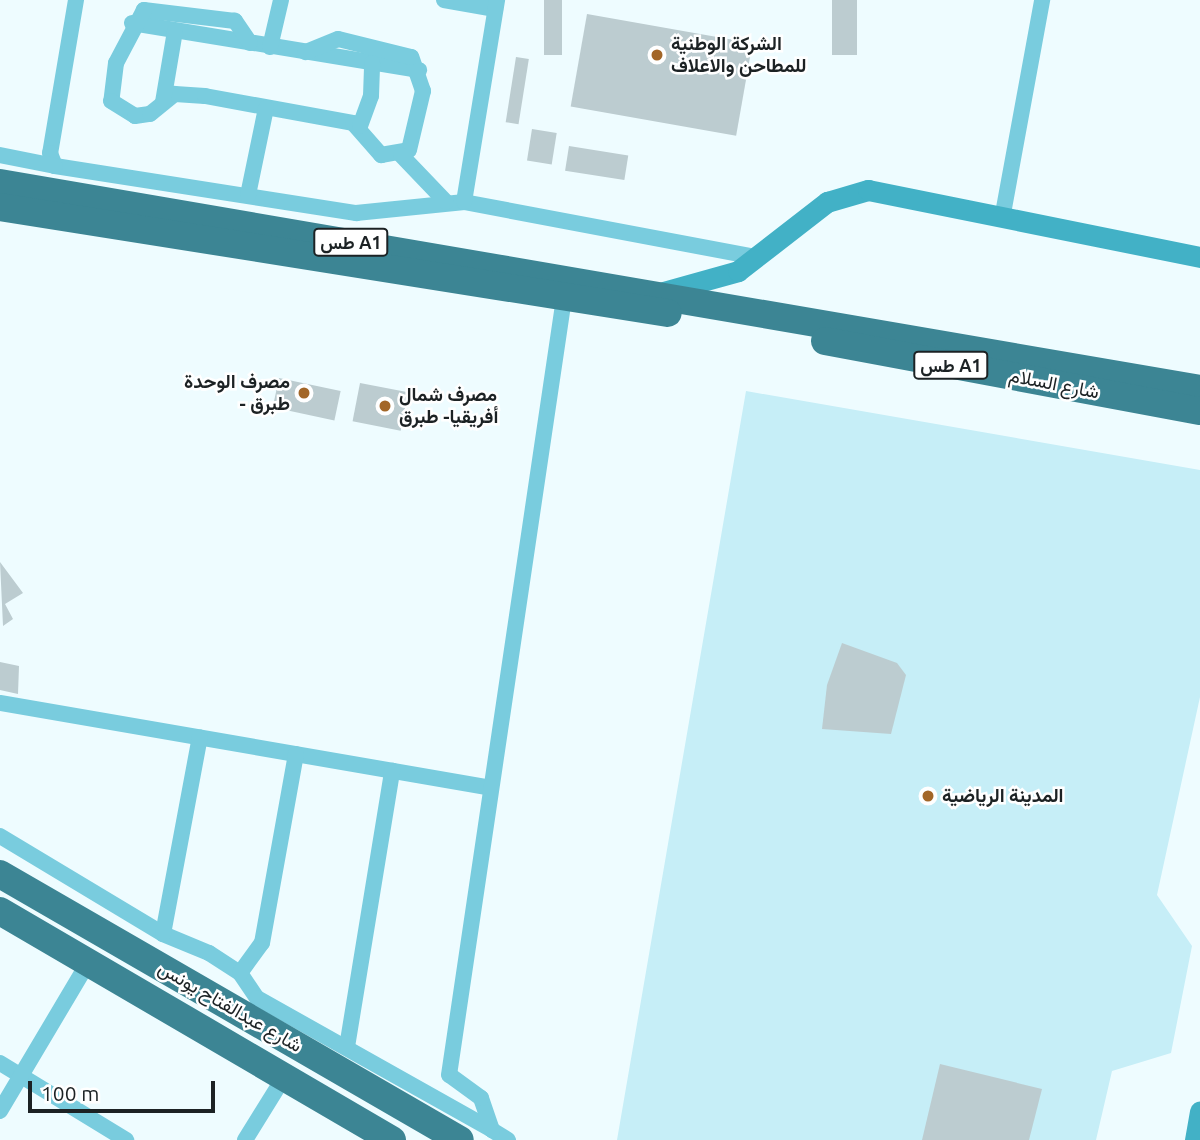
<!DOCTYPE html>
<html>
<head>
<meta charset="utf-8">
<style>
  body { margin:0 }
  #map { position:relative; width:1200px; height:1140px; overflow:hidden; background:#eefcff; font-family:Ubuntu,Vazirmatn,sans-serif }
  div>[style] { position:absolute }
  .green>* { inset:0; background:#c6eef7 }
  .building>* { inset:0; background:#bcccd0; transform-origin:0 0 }
  .street>* { height:16px; margin:-8px; padding:0 8px; transform-origin:8px; border-radius:8px; background:#79ccde }
  .secondary>* { height:21px; margin:-10.5px; padding:0 10.5px; transform-origin:10.5px; border-radius:10.5px; background:#42b1c6 }
  .highway>* { height:28px; margin:-14px; padding:0 14px; transform-origin:14px; border-radius:14px; background:#3c8594 }
  .dots>* { width:19px; height:19px; translate:-50% -50%; box-sizing:border-box; border:4px solid #fff; border-radius:50% }
  span { translate:-50% -50%; white-space:nowrap; text-align:center; line-height:1.15; -webkit-text-stroke:5px #fff; paint-order:stroke }
  .shield-label span { padding:2px 5px; background:#fff; border:2px solid; border-radius:5px; -webkit-text-stroke-width:0 }
  .shield-label { font-size:18px; color:#1c2224; font-weight:700 }
  .poi-label { font-size:19px; color:#1c2224; font-weight:700 }
  .left { translate:0 -50%; text-align:left }
  .right { translate:-100% -50%; text-align:right }
  .street-label { font-size:19px; color:#1c2224 }
  .scale { position:absolute; left:28px; top:1081px; width:187px; height:32px; box-sizing:border-box; border:4px solid #1c2224; border-top:0; padding-left:9px; font-size:21px; line-height:24px; white-space:nowrap; color:#1c2224; -webkit-text-stroke:5px #fff; paint-order:stroke }
</style>
</head>
<body>
<div id="map">
  <div class="green">
    <i style="clip-path:polygon(746px 391px,1200px 470px,1200px 697px,1157px 895px,1192px 946px,1171px 1053px,1112px 1071px,1096px 1140px,617px 1140px)"></i>
  </div>
  <div class="building">
    <i style="left:544px;top:0;width:18px;height:55px"></i>
    <i style="left:832px;top:0;width:25px;height:55px"></i>
    <i style="left:587px;top:14px;width:168px;height:94px;rotate:10deg"></i>
    <i style="left:516px;top:57px;width:13px;height:66px;rotate:9deg"></i>
    <i style="left:532px;top:129px;width:25px;height:32px;rotate:9deg"></i>
    <i style="left:569px;top:146px;width:60px;height:25px;rotate:9deg"></i>
    <i style="left:279px;top:378px;width:63px;height:30px;rotate:12deg"></i>
    <i style="left:360px;top:383px;width:49px;height:39px;rotate:11deg"></i>
    <i style="clip-path:polygon(0 562px,23px 593px,5px 604px,13px 619px,3px 626px)"></i>
    <i style="clip-path:polygon(842px 643px,897px 663px,906px 675px,891px 734px,822px 729px,827px 685px)"></i>
    <i style="clip-path:polygon(0 662px,19px 666px,18px 694px,0 690px)"></i>
    <i style="clip-path:polygon(940px 1064px,1042px 1089px,1029px 1140px,922px 1140px)"></i>
  </div>
  <div class="street">
    <i style="left:76px;top:0;width:155px;rotate:99.6deg"></i>
    <i style="left:50px;top:153px;width:14px;rotate:69deg"></i>
    <i style="left:55px;top:166px;width:305px;rotate:8.9deg"></i>
    <i style="left:356px;top:213px;width:109px;rotate:-5.8deg"></i>
    <i style="left:464px;top:202px;width:300px;rotate:10.7deg"></i>
    <i style="left:444px;top:0;width:52px;rotate:10deg"></i>
    <i style="left:132px;top:23px;width:291px;rotate:9.3deg"></i>
    <i style="left:250px;top:43px;width:27px;rotate:-124deg"></i>
    <i style="left:235px;top:21px;width:92px;rotate:-173.1deg"></i>
    <i style="left:144px;top:10px;width:60px;rotate:117.8deg"></i>
    <i style="left:116px;top:63px;width:38px;rotate:97deg"></i>
    <i style="left:111px;top:101px;width:28px;rotate:32deg"></i>
    <i style="left:135px;top:116px;width:15px;rotate:-8deg"></i>
    <i style="left:150px;top:114px;width:32px;rotate:-39deg"></i>
    <i style="left:175px;top:94px;width:30px;rotate:4deg"></i>
    <i style="left:205px;top:96px;width:150px;rotate:10.3deg"></i>
    <i style="left:353px;top:123px;width:43px;rotate:48.8deg"></i>
    <i style="left:381px;top:155px;width:28px;rotate:-10deg"></i>
    <i style="left:409px;top:150px;width:61px;rotate:-76.7deg"></i>
    <i style="left:423px;top:91px;width:36px;rotate:-109deg"></i>
    <i style="left:411px;top:57px;width:75px;rotate:-166.1deg"></i>
    <i style="left:338px;top:39px;width:35px;rotate:158deg"></i>
    <i style="left:270px;top:47px;width:48px;rotate:-76.8deg"></i>
    <i style="left:163px;top:102px;width:72px;rotate:-80.4deg"></i>
    <i style="left:360px;top:126px;width:32px;rotate:-70deg"></i>
    <i style="left:371px;top:96px;width:33px;rotate:-88deg"></i>
    <i style="left:0;top:155px;width:56px;rotate:11.3deg"></i>
    <i style="left:401px;top:155px;width:65px;rotate:46.2deg"></i>
    <i style="left:248px;top:195px;width:89px;rotate:-78.3deg"></i>
    <i style="left:464px;top:202px;width:205px;rotate:-80.7deg"></i>
    <i style="left:1002px;top:219px;width:223px;rotate:-79.6deg"></i>
    <i style="left:0;top:703px;width:494px;rotate:9.8deg"></i>
    <i style="left:0;top:836px;width:190px;rotate:31deg"></i>
    <i style="left:163px;top:934px;width:50px;rotate:22.4deg"></i>
    <i style="left:209px;top:953px;width:37px;rotate:33deg"></i>
    <i style="left:240px;top:973px;width:30px;rotate:56deg"></i>
    <i style="left:257px;top:998px;width:270px;rotate:29.3deg"></i>
    <i style="left:163px;top:934px;width:200px;rotate:-79.4deg"></i>
    <i style="left:240px;top:973px;width:37px;rotate:-54deg"></i>
    <i style="left:262px;top:943px;width:192px;rotate:-79.8deg"></i>
    <i style="left:347px;top:1047px;width:280px;rotate:-80.7deg"></i>
    <i style="left:0;top:1063px;width:148px;rotate:31.4deg"></i>
    <i style="left:0;top:1111px;width:172px;rotate:-59.3deg"></i>
    <i style="left:245px;top:1140px;width:74px;rotate:-58.2deg"></i>
    <i style="left:508px;top:1140px;width:19px;rotate:-148deg"></i>
    <i style="left:492px;top:1130px;width:34px;rotate:-109deg"></i>
    <i style="left:481px;top:1098px;width:39px;rotate:-144deg"></i>
    <i style="left:449px;top:1075px;width:785px;rotate:-81.58deg"></i>
  </div>
  <div class="secondary">
    <i style="left:663px;top:292px;width:78px;rotate:-15.6deg"></i>
    <i style="left:738px;top:271px;width:113px;rotate:-37.8deg"></i>
    <i style="left:827px;top:202px;width:43px;rotate:-16.3deg"></i>
    <i style="left:868px;top:190px;width:339px;rotate:11.4deg"></i>
    <i style="left:1195px;top:1140px;width:29px;rotate:-80deg"></i>
  </div>
  <div class="highway">
    <i style="left:0;top:183px;width:1218px;rotate:9.74deg"></i>
    <i style="left:0;top:207px;width:676px;rotate:9.02deg"></i>
    <i style="left:825px;top:341px;width:381px;rotate:10.6deg"></i>
    <i style="left:0;top:874px;width:531px;rotate:30.04deg"></i>
    <i style="left:0;top:911px;width:454px;rotate:30.3deg"></i>
  </div>
  <div class="dots">
    <i style="left:657px;top:55px;background:#a26628"></i>
    <i style="left:304px;top:393px;background:#a26628"></i>
    <i style="left:385px;top:406px;background:#a26628"></i>
    <i style="left:928px;top:796px;background:#a26628"></i>
  </div>
  <div class="shield-label">
    <span style="left:351px;top:242px">طس A1</span>
    <span style="left:951px;top:365px">طس A1</span>
  </div>
  <div class="poi-label">
    <span class="left" style="left:671px;top:55px">الشركة الوطنية<br>للمطاحن والاعلاف</span>
    <span class="right" style="left:290px;top:393px">مصرف الوحدة<br>- طبرق</span>
    <span class="left" style="left:399px;top:406px">مصرف شمال<br>أفريقيا- طبرق</span>
    <span class="left" style="left:942px;top:796px">المدينة الرياضية</span>
  </div>
  <div class="street-label">
    <span style="left:1054px;top:384px;rotate:11deg">شارع السلام</span>
    <span style="left:230px;top:1007px;rotate:30deg">شارع عبدالفتاح يونس</span>
  </div>
  <div class="scale">100 m</div>
</div>
</body>
</html>
